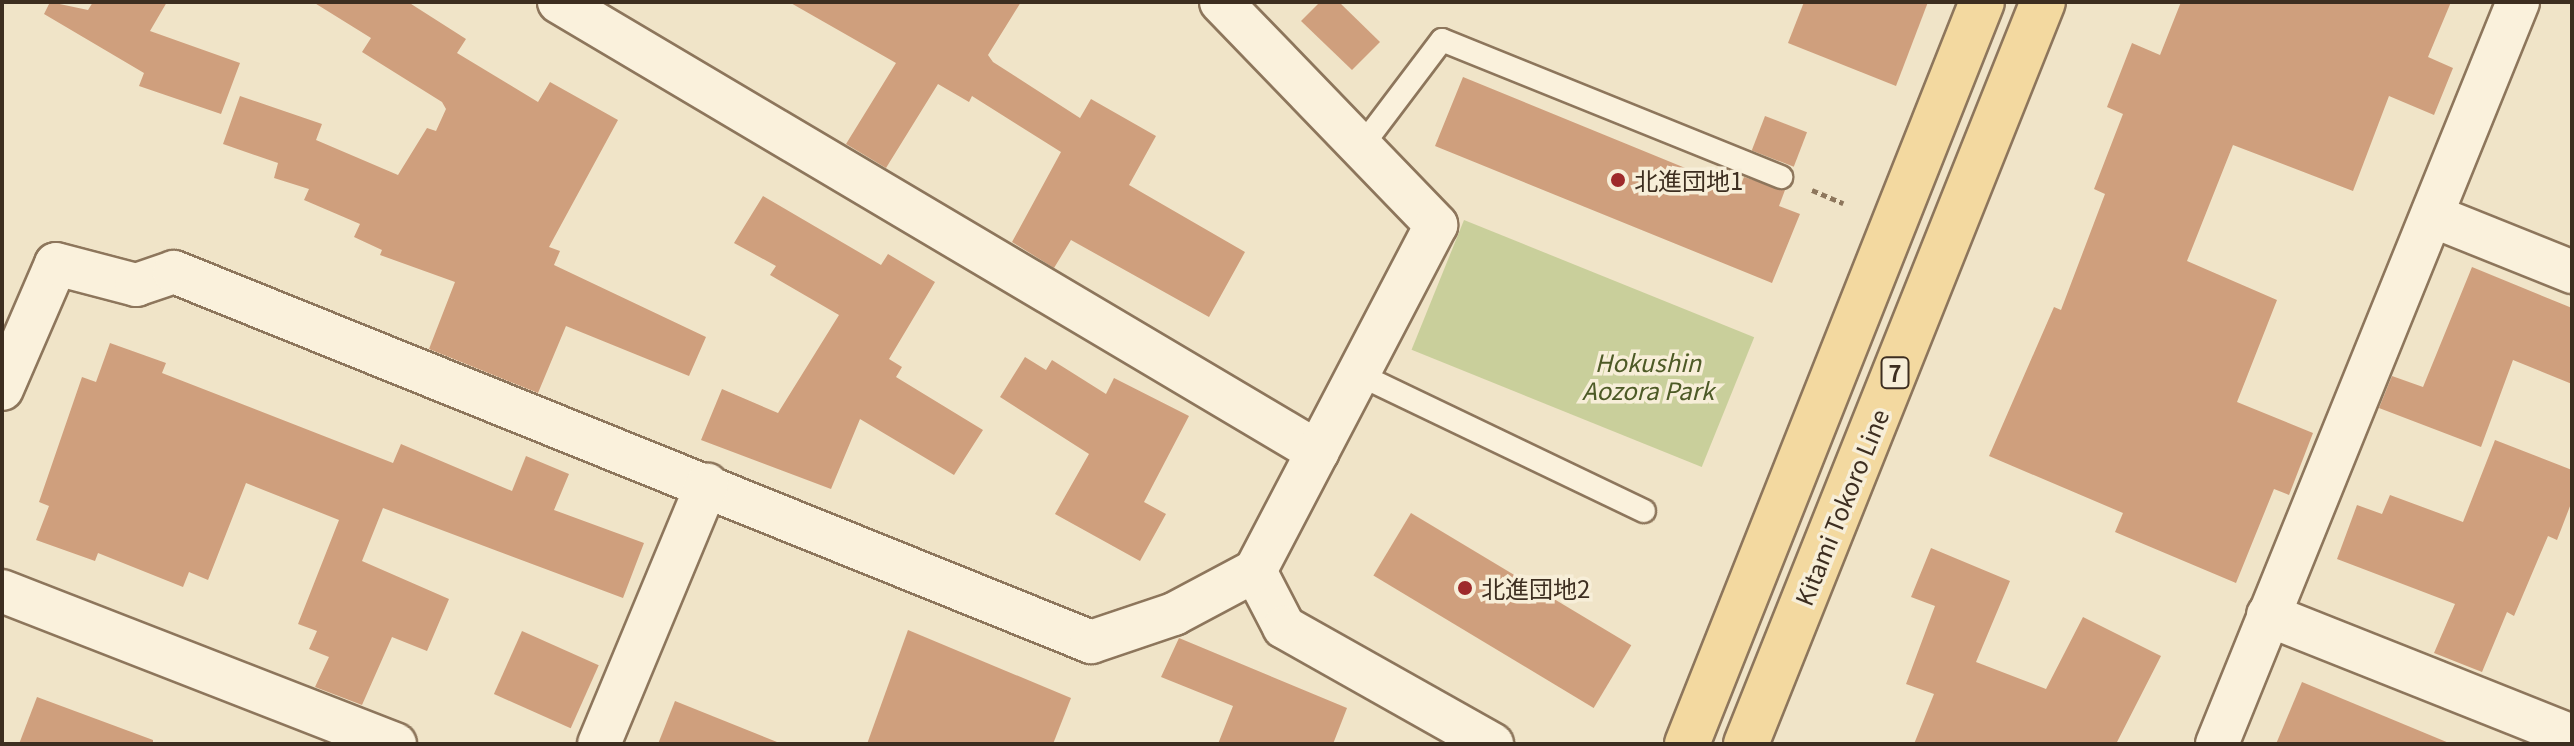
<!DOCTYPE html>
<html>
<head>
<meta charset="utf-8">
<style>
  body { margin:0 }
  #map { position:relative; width:2574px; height:746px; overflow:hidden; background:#f0e4c8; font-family:Georgia,"Noto Sans JP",serif }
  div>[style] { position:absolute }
  .green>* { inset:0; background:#c9cf9b; transform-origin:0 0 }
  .building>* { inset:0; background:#cf9f7d; transform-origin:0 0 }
  .path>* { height:5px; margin-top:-2.5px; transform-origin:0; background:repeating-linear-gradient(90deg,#8d765c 0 6px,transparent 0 10px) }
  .roads { filter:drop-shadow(2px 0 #8d765c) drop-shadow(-2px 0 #8d765c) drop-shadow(0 2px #8d765c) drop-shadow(0 -2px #8d765c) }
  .lane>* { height:22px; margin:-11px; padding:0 11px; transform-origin:11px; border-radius:11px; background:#faf1dc }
  .street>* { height:42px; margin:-21px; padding:0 21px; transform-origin:21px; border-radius:21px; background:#faf1dc }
  .primary>* { height:44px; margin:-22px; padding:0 22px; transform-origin:22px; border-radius:22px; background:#f3d9a0 }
  .dots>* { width:22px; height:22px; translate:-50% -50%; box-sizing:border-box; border:4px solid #f7eed8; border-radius:50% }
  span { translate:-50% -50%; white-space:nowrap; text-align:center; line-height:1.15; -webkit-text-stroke:7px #f7eed8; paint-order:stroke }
  .shield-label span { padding:2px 6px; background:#f7eed8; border:2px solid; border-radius:6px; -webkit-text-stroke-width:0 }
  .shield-label { font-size:22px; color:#3d2e20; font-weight:700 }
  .poi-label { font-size:24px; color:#3d2e20 }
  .left { translate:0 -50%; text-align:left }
  .park-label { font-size:24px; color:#4d5a26; font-style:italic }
  .street-label { font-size:24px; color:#3d2e20 }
  .frame { position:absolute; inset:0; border:4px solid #3d2e20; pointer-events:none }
</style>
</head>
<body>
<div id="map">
  <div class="green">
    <i style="left:1464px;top:220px;width:313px;height:140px;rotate:22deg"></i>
  </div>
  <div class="building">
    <i style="clip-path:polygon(50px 2px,88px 10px,93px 2px,167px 2px,150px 31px,240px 63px,221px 114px,139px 86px,144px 73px,44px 14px)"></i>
    <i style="clip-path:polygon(313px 2px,408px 2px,466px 39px,457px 53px,538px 102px,550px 82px,618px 120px,549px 247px,560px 251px,554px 265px,706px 337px,689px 376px,566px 326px,538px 393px,429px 349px,455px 282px,380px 255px,382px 250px,354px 237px,360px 224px,304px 200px,309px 189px,274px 178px,278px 163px,223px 144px,240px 96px,322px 124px,316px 140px,398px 175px,427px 128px,436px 131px,446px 109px,442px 102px,362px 52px,371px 38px)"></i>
    <i style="clip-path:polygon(789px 2px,1021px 2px,988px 55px,993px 62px,1080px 118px,1091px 99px,1156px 136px,1129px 185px,1245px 252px,1209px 317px,1071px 240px,1054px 268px,1012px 242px,1061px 152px,972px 96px,969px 102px,938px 84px,886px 168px,846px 144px,896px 63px)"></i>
    <i style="clip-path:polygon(1320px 2px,1339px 2px,1380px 42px,1352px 70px,1301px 21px)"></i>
    <i style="clip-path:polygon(1804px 2px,1928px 2px,1896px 86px,1788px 43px)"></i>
    <i style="clip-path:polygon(2181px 2px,2451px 2px,2428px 57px,2453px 68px,2434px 115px,2389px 96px,2353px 191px,2233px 145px,2187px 261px,2277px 300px,2237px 402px,2313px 433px,2289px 495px,2274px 489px,2236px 583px,2115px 532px,2123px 513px,1989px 456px,2054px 307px,2061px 310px,2105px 194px,2094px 189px,2123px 114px,2107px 107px,2132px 43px,2160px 55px)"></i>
    <i style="clip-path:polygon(1463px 77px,1739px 190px,1744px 177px,1785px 190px,1779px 206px,1800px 214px,1772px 283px,1435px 146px)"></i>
    <i style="left:1765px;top:116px;width:45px;height:37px;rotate:21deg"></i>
    <i style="clip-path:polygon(763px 196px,881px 265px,888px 254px,935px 282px,889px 359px,902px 367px,896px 377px,983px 430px,954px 475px,860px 419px,831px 489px,701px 440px,722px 389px,778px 413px,839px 315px,770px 275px,776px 266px,734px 243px)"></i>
    <i style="clip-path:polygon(2472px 267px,2572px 308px,2572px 384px,2513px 360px,2481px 447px,2379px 408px,2392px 376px,2423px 387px)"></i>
    <i style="clip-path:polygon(110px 343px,166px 363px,162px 373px,393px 463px,401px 444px,512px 491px,526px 456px,569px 474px,554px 510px,644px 543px,623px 598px,383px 508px,362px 561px,449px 599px,427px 651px,392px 637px,362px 705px,315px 687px,329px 657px,309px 649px,317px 631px,298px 624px,339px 520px,246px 483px,208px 580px,189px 572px,183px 587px,98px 553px,95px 561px,36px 540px,49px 506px,39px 502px,82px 377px,96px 382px)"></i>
    <i style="clip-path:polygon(1025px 357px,1046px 370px,1052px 360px,1106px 394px,1114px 378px,1189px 416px,1144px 502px,1166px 514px,1140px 561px,1055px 514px,1089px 454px,1000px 397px)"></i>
    <i style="clip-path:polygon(2495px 440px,2572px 470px,2572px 501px,2557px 540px,2548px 536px,2514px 616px,2507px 612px,2482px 672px,2434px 653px,2455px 604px,2337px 559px,2357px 505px,2382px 514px,2390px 495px,2463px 522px)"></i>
    <i style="left:1411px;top:513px;width:257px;height:73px;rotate:31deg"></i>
    <i style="clip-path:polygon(1931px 548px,2010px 581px,1976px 662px,2046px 689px,2083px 617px,2161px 656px,2116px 744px,1914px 744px,1934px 694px,1906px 684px,1935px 606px,1911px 597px)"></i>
    <i style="clip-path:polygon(908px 630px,1071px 698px,1053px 744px,867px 744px)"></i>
    <i style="left:522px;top:631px;width:84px;height:69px;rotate:24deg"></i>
    <i style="clip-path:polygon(1179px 638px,1347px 708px,1333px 744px,1218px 744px,1233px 706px,1161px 677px)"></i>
    <i style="clip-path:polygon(2302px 682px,2449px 743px,2449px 744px,2276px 744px)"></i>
    <i style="clip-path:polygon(37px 697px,153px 740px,153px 744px,19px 744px)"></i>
    <i style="clip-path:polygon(675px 701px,777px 742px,777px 744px,658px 744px)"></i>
  </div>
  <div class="path">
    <i style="left:1812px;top:190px;width:34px;rotate:23deg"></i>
  </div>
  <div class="roads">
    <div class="lane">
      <i style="left:1361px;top:147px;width:134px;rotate:-52.9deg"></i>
      <i style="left:1442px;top:40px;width:366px;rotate:22deg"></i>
      <i style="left:1358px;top:374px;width:317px;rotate:25.6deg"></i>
    </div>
    <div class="street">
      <i style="left:559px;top:2px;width:882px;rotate:30.66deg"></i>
      <i style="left:1221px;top:2px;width:310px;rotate:46deg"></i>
      <i style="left:1436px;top:225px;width:390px;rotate:117.6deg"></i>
      <i style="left:1255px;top:571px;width:63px;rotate:62.6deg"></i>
      <i style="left:1284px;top:627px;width:239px;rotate:29.4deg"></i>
      <i style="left:2433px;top:216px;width:150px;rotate:21.9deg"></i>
      <i style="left:2px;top:389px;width:136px;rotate:-66.6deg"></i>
      <i style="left:56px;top:264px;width:83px;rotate:14.7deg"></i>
      <i style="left:136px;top:285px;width:40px;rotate:-18.9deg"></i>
      <i style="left:174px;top:272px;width:989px;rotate:21.97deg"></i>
      <i style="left:1091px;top:642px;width:88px;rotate:-18.6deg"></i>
      <i style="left:1174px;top:614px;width:92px;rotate:-28deg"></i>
      <i style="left:2px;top:591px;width:422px;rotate:21.3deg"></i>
      <i style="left:2268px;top:615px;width:327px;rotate:21.7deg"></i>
      <i style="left:599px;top:744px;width:281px;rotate:-67.4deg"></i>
      <i style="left:2217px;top:744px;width:801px;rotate:-67.92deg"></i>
    </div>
    <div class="primary">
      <i style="left:1687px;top:744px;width:798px;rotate:-68.32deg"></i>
      <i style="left:1746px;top:744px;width:799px;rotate:-68.19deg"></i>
    </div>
  </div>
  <div class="dots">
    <i style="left:1618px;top:180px;background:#9e2a2b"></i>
    <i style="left:1465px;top:588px;background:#9e2a2b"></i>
  </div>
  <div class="shield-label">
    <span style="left:1895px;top:373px">7</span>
  </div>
  <div class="poi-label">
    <span class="left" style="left:1634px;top:180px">北進団地1</span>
    <span class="left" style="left:1481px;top:588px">北進団地2</span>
  </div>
  <div class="park-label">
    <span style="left:1648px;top:376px">Hokushin<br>Aozora Park</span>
  </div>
  <div class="street-label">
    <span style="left:1841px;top:507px;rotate:-68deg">Kitami Tokoro Line</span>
  </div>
  <div class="frame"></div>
</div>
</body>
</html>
